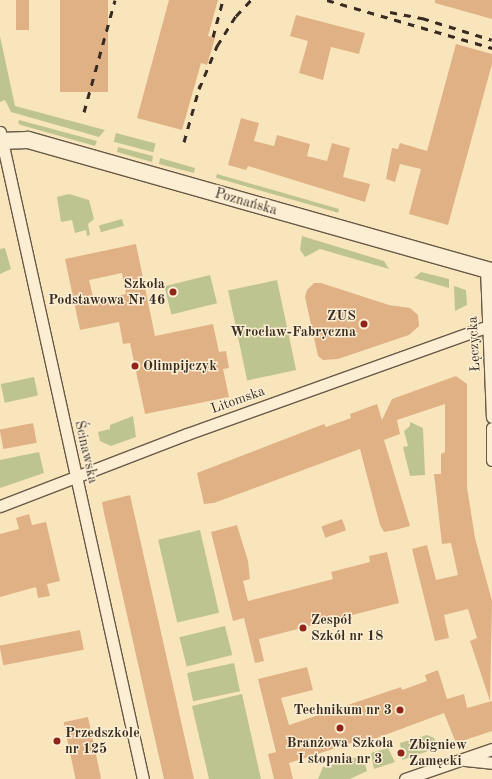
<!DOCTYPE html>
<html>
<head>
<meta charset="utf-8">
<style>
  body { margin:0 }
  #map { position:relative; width:492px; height:779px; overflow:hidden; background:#f9e5bc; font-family:"Old Standard TT",serif }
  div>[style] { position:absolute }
  .green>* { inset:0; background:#bec490; transform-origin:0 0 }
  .building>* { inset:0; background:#e1b186; transform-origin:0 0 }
  .roads { filter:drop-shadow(1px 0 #685a48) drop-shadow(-1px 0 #685a48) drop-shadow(0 1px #685a48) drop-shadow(0 -1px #685a48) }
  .street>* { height:11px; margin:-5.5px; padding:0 5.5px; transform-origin:5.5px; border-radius:5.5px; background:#fbeed3 }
  .secondary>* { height:16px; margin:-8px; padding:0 8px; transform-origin:8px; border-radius:8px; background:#fbeed3 }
  .rail>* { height:3px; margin-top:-1.5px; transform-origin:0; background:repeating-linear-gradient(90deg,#382c22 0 7px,transparent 0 14px) }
  .dots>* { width:11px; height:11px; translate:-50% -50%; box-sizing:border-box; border:2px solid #fbeed3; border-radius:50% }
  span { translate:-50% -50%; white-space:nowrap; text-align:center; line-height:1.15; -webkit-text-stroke:3px #fbeed3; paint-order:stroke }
  .street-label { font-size:14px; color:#382c22 }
  .poi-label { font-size:14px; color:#382c22; font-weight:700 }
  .right { translate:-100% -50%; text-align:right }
  .left { translate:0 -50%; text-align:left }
</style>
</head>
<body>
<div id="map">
  <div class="green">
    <i style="clip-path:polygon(0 36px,15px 106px,105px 130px,99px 137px,11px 112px,5px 100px,0 102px)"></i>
    <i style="clip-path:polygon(19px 120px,97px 141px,95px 146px,21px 125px,18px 123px)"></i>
    <i style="left:116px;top:133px;width:41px;height:9px;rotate:15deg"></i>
    <i style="clip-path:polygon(118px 147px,153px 156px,152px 162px,117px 152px)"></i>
    <i style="clip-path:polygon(160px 158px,195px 168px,194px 173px,159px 164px)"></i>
    <i style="left:217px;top:174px;width:127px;height:4px;rotate:16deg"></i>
    <i style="clip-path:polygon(69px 194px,89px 200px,94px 219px,88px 224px,90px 235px,87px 236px,86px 230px,75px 233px,72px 220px,61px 222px,57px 197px)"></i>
    <i style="left:122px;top:219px;width:7px;height:24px;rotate:74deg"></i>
    <i style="clip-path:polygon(302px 236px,384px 261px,389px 269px,320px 249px,305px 257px,300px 250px)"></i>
    <i style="clip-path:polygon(5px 248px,11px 269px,0 274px,0 249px)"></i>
    <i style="clip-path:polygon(421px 272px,449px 279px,449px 288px,414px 278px)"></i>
    <i style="left:210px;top:275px;width:29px;height:47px;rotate:76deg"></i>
    <i style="left:277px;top:280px;width:92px;height:50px;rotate:78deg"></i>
    <i style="clip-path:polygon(454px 286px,466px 290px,467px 305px,455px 311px)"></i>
    <i style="left:34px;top:377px;width:19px;height:34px;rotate:78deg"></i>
    <i style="clip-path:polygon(133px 416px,136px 437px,111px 446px,100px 441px,98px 432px,110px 429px,110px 425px)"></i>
    <i style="clip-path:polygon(410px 422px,423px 428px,425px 475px,410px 476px,403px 447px,408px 446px,404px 431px,410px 426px)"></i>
    <i style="clip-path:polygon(39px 452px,44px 473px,0 488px,0 460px)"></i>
    <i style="left:200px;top:530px;width:85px;height:43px;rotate:77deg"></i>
    <i style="left:225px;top:626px;width:30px;height:47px;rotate:76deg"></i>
    <i style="left:234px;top:663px;width:29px;height:48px;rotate:78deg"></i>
    <i style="clip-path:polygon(242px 694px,261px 779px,209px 779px,192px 706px)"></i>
    <i style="clip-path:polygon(427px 735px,434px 738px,440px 747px,402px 760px,400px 743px)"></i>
    <i style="clip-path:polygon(388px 748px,395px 762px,374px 769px,371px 753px)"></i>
    <i style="clip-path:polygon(357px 757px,364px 760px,367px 771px,350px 779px,318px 779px,323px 767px)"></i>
  </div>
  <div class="building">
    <i style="left:16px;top:0;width:13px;height:30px"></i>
    <i style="left:60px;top:0;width:48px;height:92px"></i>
    <i style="clip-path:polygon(169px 0,218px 0,208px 36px,215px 38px,207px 65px,201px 63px,182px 130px,137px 118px)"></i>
    <i style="clip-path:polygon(435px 0,492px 0,492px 19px,435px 3px)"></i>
    <i style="clip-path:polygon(296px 15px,365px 33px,359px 54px,331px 47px,323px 80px,299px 73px,308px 41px,290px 36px)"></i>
    <i style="clip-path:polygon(456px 44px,492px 54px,492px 64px,448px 225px,409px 214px,421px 169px,400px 164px,395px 182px,386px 179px,392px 148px,398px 149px,400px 143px,427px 151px)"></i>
    <i style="clip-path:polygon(241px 118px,259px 123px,254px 141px,274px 146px,277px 135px,310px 144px,307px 156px,327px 161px,332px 143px,350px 148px,343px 177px,370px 184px,365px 202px,248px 166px,246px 170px,228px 165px)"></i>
    <i style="clip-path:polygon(evenodd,136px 244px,155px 336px,213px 324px,219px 352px,226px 351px,229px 368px,223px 369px,229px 397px,145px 414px,130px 343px,123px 344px,119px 322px,80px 330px,65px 259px,136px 244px,122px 273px,126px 294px,94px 301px,89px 280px,122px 273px)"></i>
    <i style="clip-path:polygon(314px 283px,321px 283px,389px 305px,410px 308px,418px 315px,419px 326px,409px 335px,338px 359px,323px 360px,318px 356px,305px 297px,307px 290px)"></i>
    <i style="clip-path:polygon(456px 376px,467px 384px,467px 487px,475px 538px,492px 601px,490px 701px,470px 641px,477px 638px,468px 609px,444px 615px,449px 638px,435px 641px,412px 549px,427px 545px,436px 580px,458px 575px,451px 543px,442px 544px,434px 474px,441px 474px,441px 454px,445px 452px,445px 404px,397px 420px,400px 434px,384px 440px,410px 526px,395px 530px,384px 532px,380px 525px,360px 449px,214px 503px,204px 504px,197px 473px,324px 424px,326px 427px,351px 418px,350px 414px,377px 404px,382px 420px,392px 399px)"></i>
    <i style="left:33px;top:423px;width:20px;height:34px;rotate:79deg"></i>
    <i style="clip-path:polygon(130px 495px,156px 610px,194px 779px,164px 779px,104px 513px,102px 502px)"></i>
    <i style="clip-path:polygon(29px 514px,32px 525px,46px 522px,60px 581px,47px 584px,50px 596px,38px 598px,36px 587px,0 597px,0 534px,19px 529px,16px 518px)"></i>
    <i style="left:342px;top:519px;width:12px;height:22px;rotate:70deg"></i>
    <i style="clip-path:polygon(237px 525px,248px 561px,250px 579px,243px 581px,248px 601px,333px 579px,331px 572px,370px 562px,369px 556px,387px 552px,399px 603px,259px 639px,264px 661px,255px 663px,244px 618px,233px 621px,211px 532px)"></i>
    <i style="left:80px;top:630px;width:20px;height:82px;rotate:79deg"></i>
    <i style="clip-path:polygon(307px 667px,313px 690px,281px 698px,289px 725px,401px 687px,402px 690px,427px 681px,425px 675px,438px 670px,447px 699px,464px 694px,467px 708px,492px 701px,492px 731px,456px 743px,444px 713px,358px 745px,355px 742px,289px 763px,293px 779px,274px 779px,268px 754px,276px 752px,258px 679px)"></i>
    <i style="left:88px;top:717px;width:63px;height:25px;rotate:78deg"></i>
  </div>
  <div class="roads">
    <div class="street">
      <i style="left:0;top:132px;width:663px;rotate:77.54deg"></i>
      <i style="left:486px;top:269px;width:148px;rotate:87.7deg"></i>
      <i style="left:492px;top:428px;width:32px;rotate:90deg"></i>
      <i style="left:0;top:506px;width:200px;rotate:-21.1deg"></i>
      <i style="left:187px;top:434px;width:320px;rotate:-19.7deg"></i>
      <i style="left:465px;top:760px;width:27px;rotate:6deg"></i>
      <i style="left:405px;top:779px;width:92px;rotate:-19deg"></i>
    </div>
    <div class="secondary">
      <i style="left:0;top:141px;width:28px;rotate:-2deg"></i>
      <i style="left:28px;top:140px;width:482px;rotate:15.8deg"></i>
    </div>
  </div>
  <div class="rail">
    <i style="left:327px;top:0;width:172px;rotate:16.2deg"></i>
    <i style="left:390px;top:12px;width:33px;rotate:11deg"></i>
    <i style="left:422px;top:18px;width:73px;rotate:17.4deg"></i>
    <i style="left:213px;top:37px;width:38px;rotate:-75deg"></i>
    <i style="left:199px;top:89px;width:47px;rotate:-67.3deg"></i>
    <i style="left:217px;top:46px;width:36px;rotate:-58deg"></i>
    <i style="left:236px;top:16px;width:22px;rotate:-47deg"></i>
    <i style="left:84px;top:112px;width:116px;rotate:-74.5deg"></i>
    <i style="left:184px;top:142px;width:59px;rotate:-74.3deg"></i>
  </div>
  <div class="dots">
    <i style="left:173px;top:292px;background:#8f2418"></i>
    <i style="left:364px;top:324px;background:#8f2418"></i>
    <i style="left:135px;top:366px;background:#8f2418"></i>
    <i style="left:303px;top:628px;background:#8f2418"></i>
    <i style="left:400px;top:710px;background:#8f2418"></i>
    <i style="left:340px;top:728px;background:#8f2418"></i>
    <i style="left:57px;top:741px;background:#8f2418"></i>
    <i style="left:401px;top:753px;background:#8f2418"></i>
  </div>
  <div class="street-label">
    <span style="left:246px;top:202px;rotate:16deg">Poznańska</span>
    <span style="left:474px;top:344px;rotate:-93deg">Łęczycka</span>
    <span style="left:238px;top:400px;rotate:-20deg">Litomska</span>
    <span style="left:86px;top:452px;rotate:77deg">Ścinawska</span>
  </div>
  <div class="poi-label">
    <span class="right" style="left:165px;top:292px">Szkoła<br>Podstawowa Nr 46</span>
    <span class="right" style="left:356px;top:324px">ZUS<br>Wrocław-Fabryczna</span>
    <span class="left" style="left:143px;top:366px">Olimpijczyk</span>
    <span class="left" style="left:311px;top:628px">Zespół<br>Szkół nr 18</span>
    <span class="right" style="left:392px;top:710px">Technikum nr 3</span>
    <span class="left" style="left:65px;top:741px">Przedszkole<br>nr 125</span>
    <span style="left:340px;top:751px">Branżowa Szkoła<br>I stopnia nr 3</span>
    <span class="left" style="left:409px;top:753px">Zbigniew<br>Zamęcki</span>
  </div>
</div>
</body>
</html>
